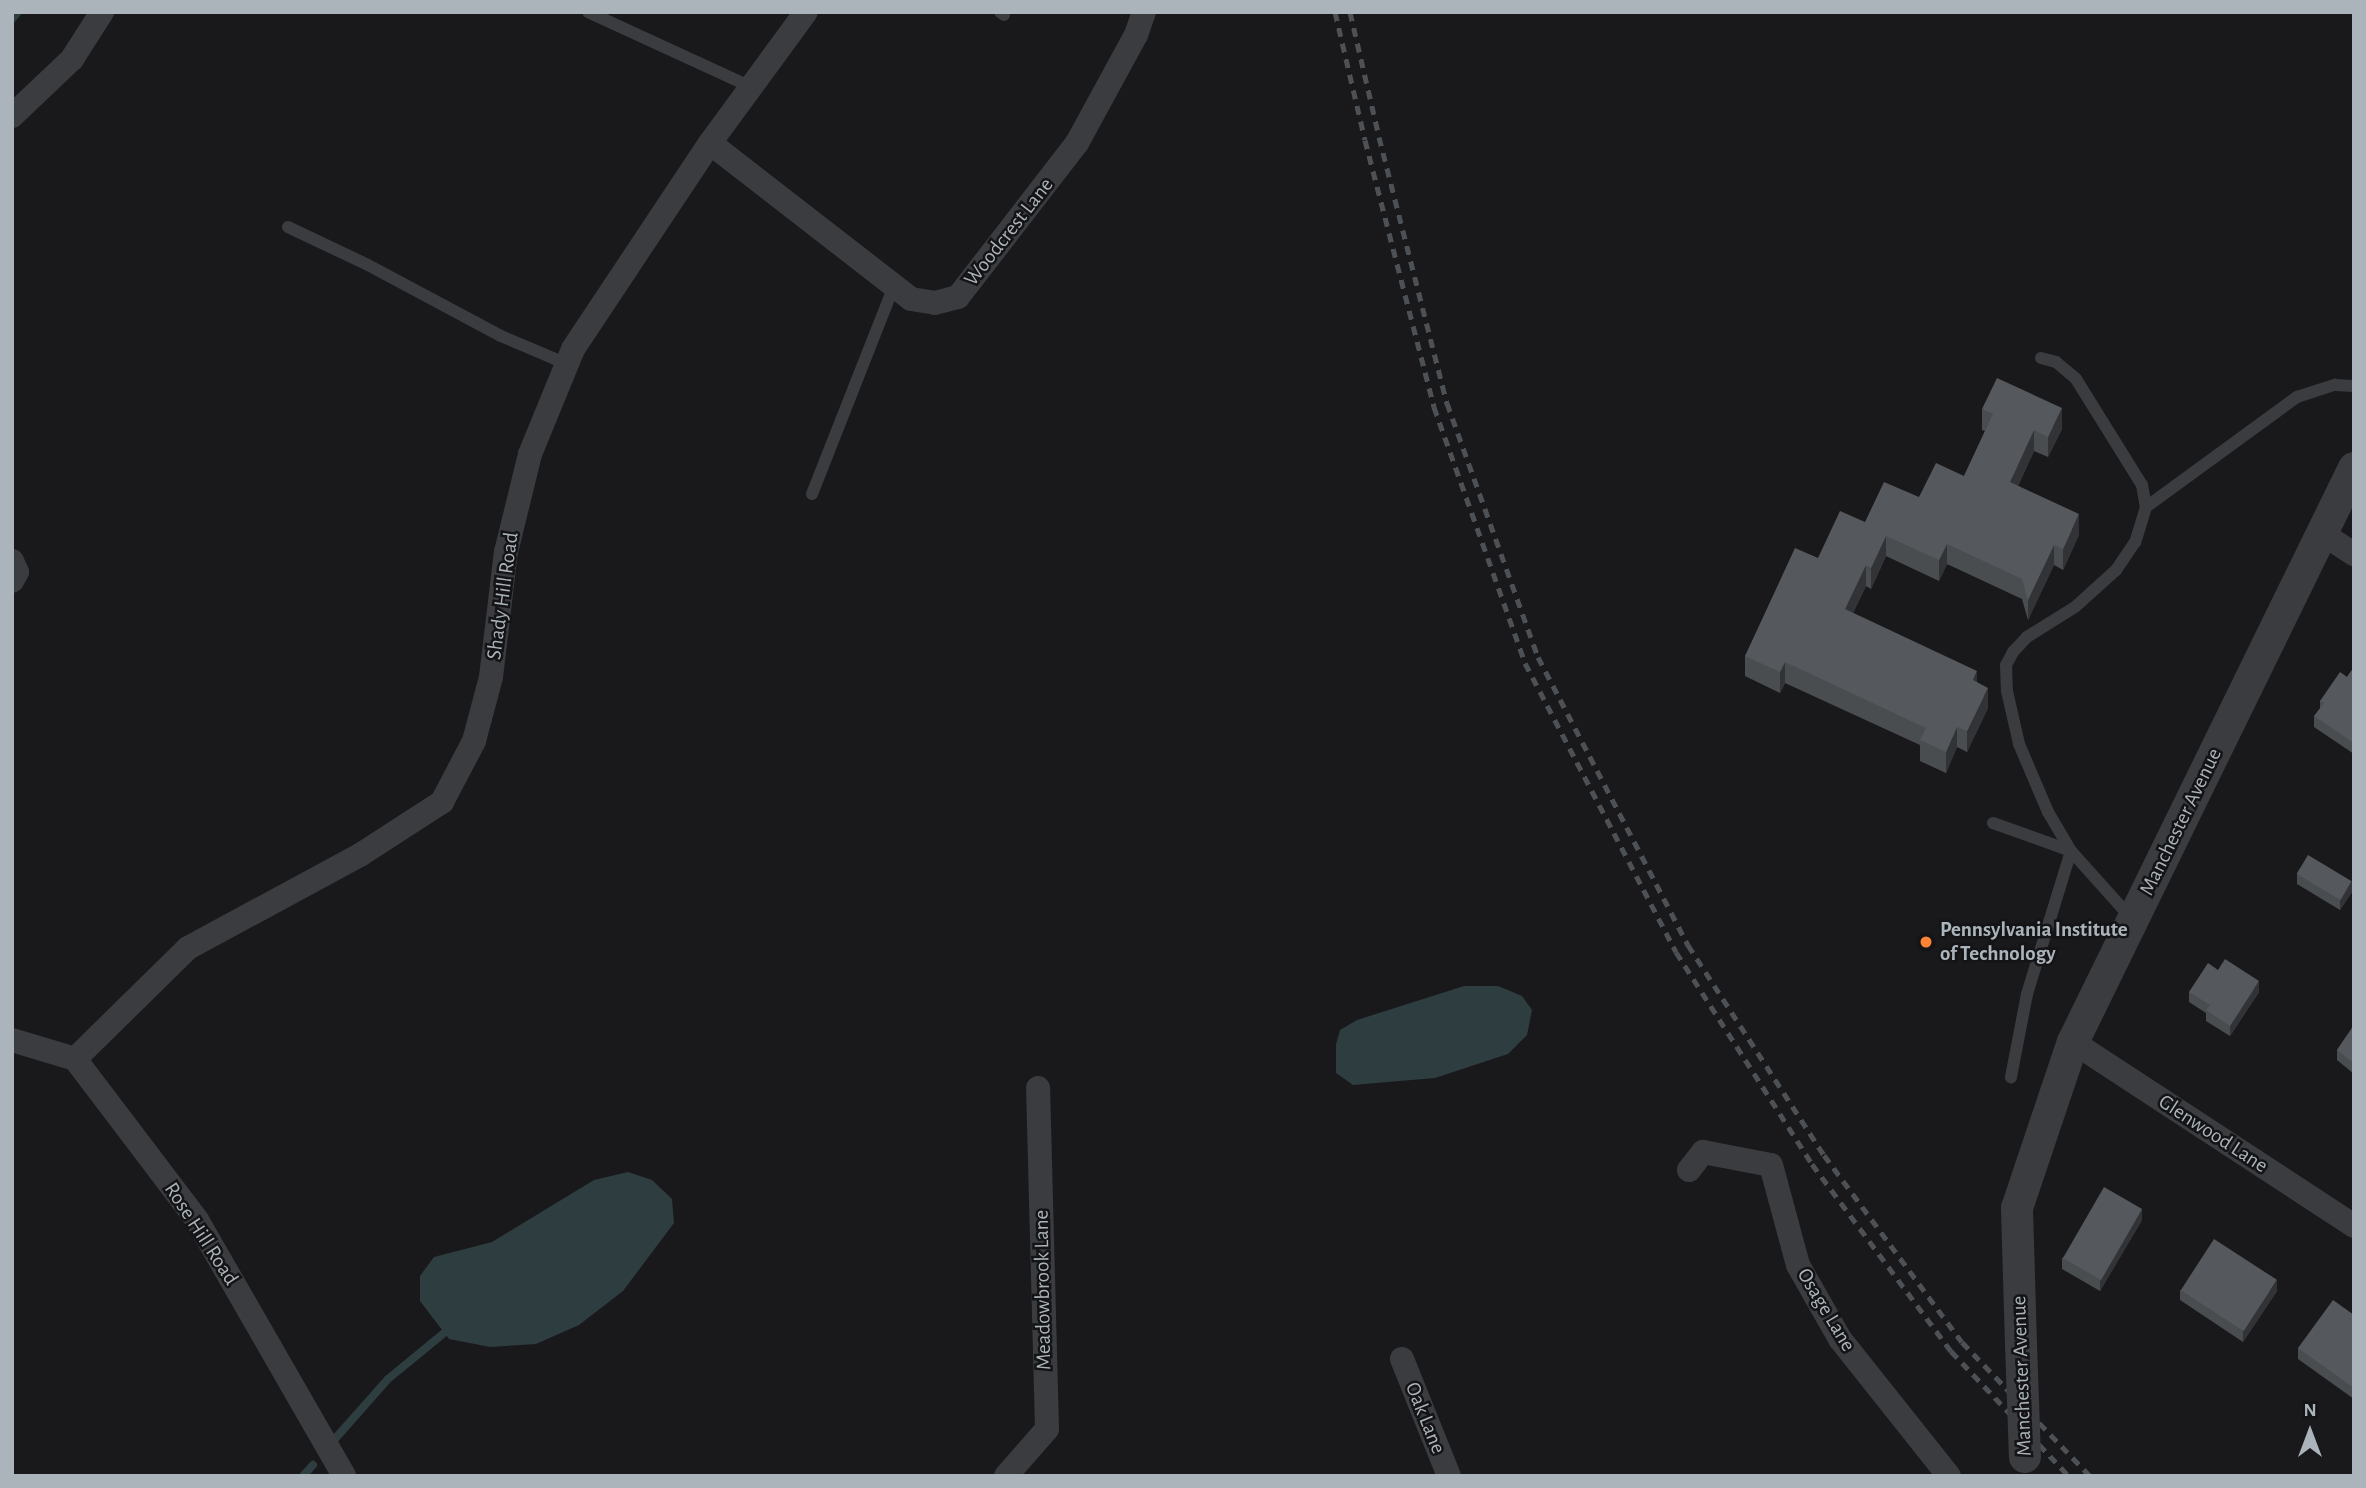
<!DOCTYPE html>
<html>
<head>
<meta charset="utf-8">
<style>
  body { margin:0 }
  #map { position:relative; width:2366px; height:1488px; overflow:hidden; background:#19191b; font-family:"Alegreya Sans",sans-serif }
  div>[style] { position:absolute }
  .water>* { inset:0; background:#2e3d40 }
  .stream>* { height:8px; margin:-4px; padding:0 4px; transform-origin:4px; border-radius:4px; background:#2e3d40 }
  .service>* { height:12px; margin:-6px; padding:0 6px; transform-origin:6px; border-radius:6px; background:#3a3c40 }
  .minor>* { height:24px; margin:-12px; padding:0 12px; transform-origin:12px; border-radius:12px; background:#3a3c40 }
  .tertiary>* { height:32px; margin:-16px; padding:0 16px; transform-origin:16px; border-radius:16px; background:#3a3c40 }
  .rail>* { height:5px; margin-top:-2.5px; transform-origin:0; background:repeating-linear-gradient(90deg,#4d5155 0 9px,transparent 0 16px) }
  .tertiary-bridge>* { height:32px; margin:-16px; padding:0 16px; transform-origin:16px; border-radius:16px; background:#3a3c40 }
  .wall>* { inset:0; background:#4a4d50 }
  .shaded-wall>* { inset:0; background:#323336 }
  .building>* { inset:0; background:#55585c; transform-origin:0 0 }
  .dots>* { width:19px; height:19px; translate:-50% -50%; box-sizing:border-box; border:4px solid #141416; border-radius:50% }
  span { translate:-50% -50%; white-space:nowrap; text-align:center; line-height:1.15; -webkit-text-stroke:5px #141416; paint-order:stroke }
  .street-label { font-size:21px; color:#abb4bb }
  .poi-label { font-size:21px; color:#abb4bb; font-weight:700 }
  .left { translate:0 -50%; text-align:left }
  .frame { position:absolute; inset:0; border:14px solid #abb4bb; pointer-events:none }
  .north { position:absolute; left:2275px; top:1397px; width:70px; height:70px; -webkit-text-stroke:5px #141416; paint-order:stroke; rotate:0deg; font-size:19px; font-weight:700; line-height:28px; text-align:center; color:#abb4bb }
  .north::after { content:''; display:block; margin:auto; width:24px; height:32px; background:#abb4bb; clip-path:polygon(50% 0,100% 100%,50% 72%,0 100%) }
</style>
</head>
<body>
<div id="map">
  <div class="water">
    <i style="clip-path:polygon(1464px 986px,1498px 986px,1522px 996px,1532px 1010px,1527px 1035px,1508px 1054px,1435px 1078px,1353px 1085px,1336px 1073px,1336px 1044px,1340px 1030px,1357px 1020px)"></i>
    <i style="clip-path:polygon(628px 1172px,652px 1180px,672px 1199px,674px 1223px,623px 1291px,579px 1325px,536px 1344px,490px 1347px,449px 1339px,420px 1301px,420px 1276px,434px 1257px,492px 1242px,594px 1180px)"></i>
  </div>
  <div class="stream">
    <i style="left:12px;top:19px;width:9px;rotate:-49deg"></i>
    <i style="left:334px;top:1440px;width:81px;rotate:-48.5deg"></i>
    <i style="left:388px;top:1379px;width:72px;rotate:-39.4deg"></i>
    <i style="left:303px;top:1476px;width:15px;rotate:-48deg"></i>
  </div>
  <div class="service">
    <i style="left:588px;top:12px;width:179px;rotate:24.7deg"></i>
    <i style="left:1000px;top:12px;width:5px;rotate:37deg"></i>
    <i style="left:288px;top:227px;width:89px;rotate:25.4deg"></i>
    <i style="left:368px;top:265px;width:151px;rotate:28.1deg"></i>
    <i style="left:501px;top:336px;width:72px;rotate:23deg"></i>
    <i style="left:2041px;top:358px;width:16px;rotate:15deg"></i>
    <i style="left:2056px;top:362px;width:26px;rotate:40deg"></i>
    <i style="left:2076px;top:379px;width:125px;rotate:58.1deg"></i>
    <i style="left:2142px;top:485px;width:22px;rotate:80deg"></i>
    <i style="left:2146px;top:507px;width:37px;rotate:107deg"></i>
    <i style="left:2135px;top:542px;width:34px;rotate:124deg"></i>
    <i style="left:2116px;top:570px;width:55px;rotate:137.9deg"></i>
    <i style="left:2075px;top:607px;width:57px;rotate:148deg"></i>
    <i style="left:2027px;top:637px;width:21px;rotate:133deg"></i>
    <i style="left:2013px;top:652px;width:15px;rotate:118deg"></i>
    <i style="left:2006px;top:665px;width:26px;rotate:88deg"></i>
    <i style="left:2007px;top:691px;width:54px;rotate:77.2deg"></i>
    <i style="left:2019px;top:744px;width:74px;rotate:66.9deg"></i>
    <i style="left:2048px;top:812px;width:45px;rotate:59.5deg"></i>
    <i style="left:2071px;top:851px;width:93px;rotate:48.1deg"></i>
    <i style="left:812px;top:494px;width:224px;rotate:-68.5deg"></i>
    <i style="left:2146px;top:507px;width:187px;rotate:-36.1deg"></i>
    <i style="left:2297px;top:397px;width:40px;rotate:-18deg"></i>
    <i style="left:2335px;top:385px;width:19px;rotate:3deg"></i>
    <i style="left:1993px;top:823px;width:83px;rotate:19.7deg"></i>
    <i style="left:2071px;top:851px;width:150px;rotate:107.1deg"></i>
    <i style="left:2027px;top:994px;width:85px;rotate:100.9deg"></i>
  </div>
  <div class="minor">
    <i style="left:12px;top:116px;width:83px;rotate:-43.5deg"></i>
    <i style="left:72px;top:59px;width:56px;rotate:-57.4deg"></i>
    <i style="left:710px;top:143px;width:254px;rotate:37.8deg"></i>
    <i style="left:911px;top:299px;width:24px;rotate:9deg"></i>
    <i style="left:935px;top:303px;width:24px;rotate:-15deg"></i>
    <i style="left:958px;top:297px;width:195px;rotate:-52.3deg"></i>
    <i style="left:1077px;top:143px;width:123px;rotate:-61.4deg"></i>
    <i style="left:1136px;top:35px;width:24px;rotate:-71deg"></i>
    <i style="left:2323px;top:534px;width:37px;rotate:33deg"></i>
    <i style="left:12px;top:561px;width:12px;rotate:66deg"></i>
    <i style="left:17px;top:572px;width:10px;rotate:119deg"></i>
    <i style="left:12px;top:1040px;width:66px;rotate:16.8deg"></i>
    <i style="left:75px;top:1059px;width:202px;rotate:52.8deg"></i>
    <i style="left:197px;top:1220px;width:295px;rotate:60.1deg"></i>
    <i style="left:2073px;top:1042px;width:336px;rotate:33.2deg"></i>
    <i style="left:75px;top:1059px;width:158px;rotate:-44.5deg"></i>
    <i style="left:188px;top:948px;width:196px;rotate:-28.4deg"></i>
    <i style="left:360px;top:855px;width:98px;rotate:-32.9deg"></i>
    <i style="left:442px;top:802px;width:69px;rotate:-62.3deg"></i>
    <i style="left:474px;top:741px;width:66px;rotate:-75.1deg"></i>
    <i style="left:491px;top:677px;width:126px;rotate:-83.2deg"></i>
    <i style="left:506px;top:552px;width:101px;rotate:-76.2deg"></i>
    <i style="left:530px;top:454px;width:113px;rotate:-67.7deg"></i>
    <i style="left:573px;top:349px;width:247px;rotate:-56.4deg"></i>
    <i style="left:710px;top:143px;width:162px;rotate:-53.8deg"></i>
    <i style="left:1689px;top:1170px;width:23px;rotate:-52deg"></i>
    <i style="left:1703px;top:1152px;width:69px;rotate:10.8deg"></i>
    <i style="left:1771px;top:1165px;width:104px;rotate:74.9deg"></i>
    <i style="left:1798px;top:1265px;width:85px;rotate:60.4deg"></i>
    <i style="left:1840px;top:1339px;width:175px;rotate:51.5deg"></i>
    <i style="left:1402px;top:1359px;width:126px;rotate:68.1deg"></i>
    <i style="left:1006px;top:1476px;width:62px;rotate:-48.9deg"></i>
    <i style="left:1047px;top:1429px;width:341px;rotate:-91.5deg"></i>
  </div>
  <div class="tertiary">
    <i style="left:2021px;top:1344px;width:136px;rotate:-91.7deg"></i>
    <i style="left:2017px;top:1208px;width:175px;rotate:-71.4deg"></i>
    <i style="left:2073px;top:1042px;width:639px;rotate:-63.92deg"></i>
  </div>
  <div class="rail">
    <i style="left:1335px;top:12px;width:131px;rotate:76.8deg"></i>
    <i style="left:1365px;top:140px;width:276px;rotate:75.5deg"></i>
    <i style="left:1434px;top:407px;width:272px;rotate:70.4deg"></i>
    <i style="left:1525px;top:663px;width:326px;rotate:62.4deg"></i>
    <i style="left:1676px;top:952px;width:252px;rotate:57.3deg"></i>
    <i style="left:1812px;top:1164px;width:233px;rotate:53.4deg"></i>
    <i style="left:1951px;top:1351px;width:172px;rotate:46.7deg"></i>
    <i style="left:1350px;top:12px;width:128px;rotate:76.9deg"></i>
    <i style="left:1379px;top:137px;width:275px;rotate:75.7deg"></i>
    <i style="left:1447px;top:403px;width:270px;rotate:70.3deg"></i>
    <i style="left:1538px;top:657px;width:325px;rotate:62.5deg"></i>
    <i style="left:1688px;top:945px;width:250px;rotate:57.1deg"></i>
    <i style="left:1824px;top:1155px;width:232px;rotate:53.6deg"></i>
    <i style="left:1962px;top:1342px;width:185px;rotate:46.3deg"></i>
  </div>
  <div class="tertiary-bridge">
    <i style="left:2021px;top:1344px;width:113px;rotate:88deg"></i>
  </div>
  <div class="wall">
    <i style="clip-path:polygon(1982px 409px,2062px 429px,2048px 457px,2034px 451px,2018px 486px,2079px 535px,2063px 570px,2054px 565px,2028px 620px,2022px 599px,1947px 564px,1939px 581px,1886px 556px,1871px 589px,1866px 586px,1853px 613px,1977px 682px,1988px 708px,1967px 752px,1957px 747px,1946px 773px,1920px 761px,1920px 745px,1785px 683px,1780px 693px,1745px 676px,1745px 656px,1818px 558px,1865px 522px,1964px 476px,1985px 431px,1982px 430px)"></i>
    <i style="clip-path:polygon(2354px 667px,2354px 754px,2314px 727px,2314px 716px,2320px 709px,2320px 701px,2347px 677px)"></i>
    <i style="clip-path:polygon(2297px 874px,2352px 892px,2340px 910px,2297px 884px)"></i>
    <i style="clip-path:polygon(2218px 970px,2259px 992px,2230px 1036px,2206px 1021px,2206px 1013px,2189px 1002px,2189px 992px)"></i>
    <i style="clip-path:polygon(2354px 1025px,2354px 1074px,2337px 1060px,2337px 1050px)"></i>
    <i style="clip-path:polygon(2142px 1220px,2100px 1291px,2062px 1269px,2062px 1258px)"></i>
    <i style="clip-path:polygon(2180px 1290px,2277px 1291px,2243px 1342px,2180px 1300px)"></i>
    <i style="clip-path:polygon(2354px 1315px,2354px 1399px,2298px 1359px,2298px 1348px)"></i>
  </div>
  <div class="shaded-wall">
    <i style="clip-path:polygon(2062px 408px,2062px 429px,2048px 457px,2048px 437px)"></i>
    <i style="clip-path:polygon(2034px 430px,2034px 451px,2010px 503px,2010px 482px)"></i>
    <i style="clip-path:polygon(2079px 514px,2079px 535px,2063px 570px,2063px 549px)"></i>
    <i style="clip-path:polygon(1886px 536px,1886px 556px,1871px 589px,1871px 568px)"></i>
    <i style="clip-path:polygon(1947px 544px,1947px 564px,1939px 581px,1939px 560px)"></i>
    <i style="clip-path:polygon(2054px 545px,2054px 565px,2028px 620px,2028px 600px)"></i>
    <i style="clip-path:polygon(1866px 565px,1866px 586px,1845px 630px,1845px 609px)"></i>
    <i style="clip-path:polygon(1785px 662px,1785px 683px,1780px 693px,1780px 672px)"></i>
    <i style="clip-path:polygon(1977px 671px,1977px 692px,1973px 680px)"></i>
    <i style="clip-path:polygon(1988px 688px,1988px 708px,1967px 752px,1967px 731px)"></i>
    <i style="clip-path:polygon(1957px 727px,1957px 747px,1946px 773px,1946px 752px)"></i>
    <i style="clip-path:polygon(2352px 881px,2352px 892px,2340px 910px,2340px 900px)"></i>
    <i style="clip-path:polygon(2259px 981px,2259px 992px,2230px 1036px,2230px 1026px)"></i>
    <i style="clip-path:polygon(2142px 1209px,2142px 1220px,2100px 1291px,2100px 1281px)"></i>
    <i style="clip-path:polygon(2277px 1280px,2277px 1291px,2243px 1342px,2243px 1331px)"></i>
  </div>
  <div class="building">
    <i style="clip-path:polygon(1997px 378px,2062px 408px,2048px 437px,2034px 430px,2010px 482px,2079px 514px,2063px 549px,2054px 545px,2028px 600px,2022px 579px,1947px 544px,1939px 560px,1886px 536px,1871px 568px,1866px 565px,1845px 609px,1977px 671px,1973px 680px,1988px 688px,1967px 731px,1957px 727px,1946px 752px,1920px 740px,1926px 728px,1785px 662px,1780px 672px,1745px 656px,1795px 548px,1818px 558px,1840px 511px,1865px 522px,1884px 482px,1919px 497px,1936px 463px,1964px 476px,1993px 414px,1982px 409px)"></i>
    <i style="clip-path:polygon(2354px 667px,2354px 743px,2314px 716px,2324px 703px,2320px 701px,2340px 672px,2347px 677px)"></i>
    <i style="left:2308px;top:855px;width:51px;height:22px;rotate:31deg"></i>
    <i style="clip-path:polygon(2225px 959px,2259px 981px,2230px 1026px,2206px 1010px,2210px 1005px,2189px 992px,2208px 963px,2218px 970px)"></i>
    <i style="clip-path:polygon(2354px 1025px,2354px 1063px,2337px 1050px)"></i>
    <i style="left:2104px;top:1187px;width:44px;height:82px;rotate:30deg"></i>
    <i style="left:2214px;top:1239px;width:75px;height:61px;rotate:33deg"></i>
    <i style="clip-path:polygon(2333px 1300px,2354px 1315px,2354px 1388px,2298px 1348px)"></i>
  </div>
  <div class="dots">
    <i style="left:1926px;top:942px;background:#f98433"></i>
  </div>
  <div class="street-label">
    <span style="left:1009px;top:232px;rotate:-52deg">Woodcrest Lane</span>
    <span style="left:503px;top:596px;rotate:-82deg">Shady Hill Road</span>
    <span style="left:2181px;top:822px;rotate:-64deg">Manchester Avenue</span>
    <span style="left:2213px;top:1134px;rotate:33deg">Glenwood Lane</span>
    <span style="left:201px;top:1234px;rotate:57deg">Rose Hill Road</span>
    <span style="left:1043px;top:1290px;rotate:-91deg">Meadowbrook Lane</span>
    <span style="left:1826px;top:1310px;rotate:59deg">Osage Lane</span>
    <span style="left:2022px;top:1376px;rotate:-92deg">Manchester Avenue</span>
    <span style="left:1425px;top:1418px;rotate:68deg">Oak Lane</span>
  </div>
  <div class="poi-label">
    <span class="left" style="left:1940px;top:942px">Pennsylvania Institute<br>of Technology</span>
  </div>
  <div class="frame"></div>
  <div class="north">N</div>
</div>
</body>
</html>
